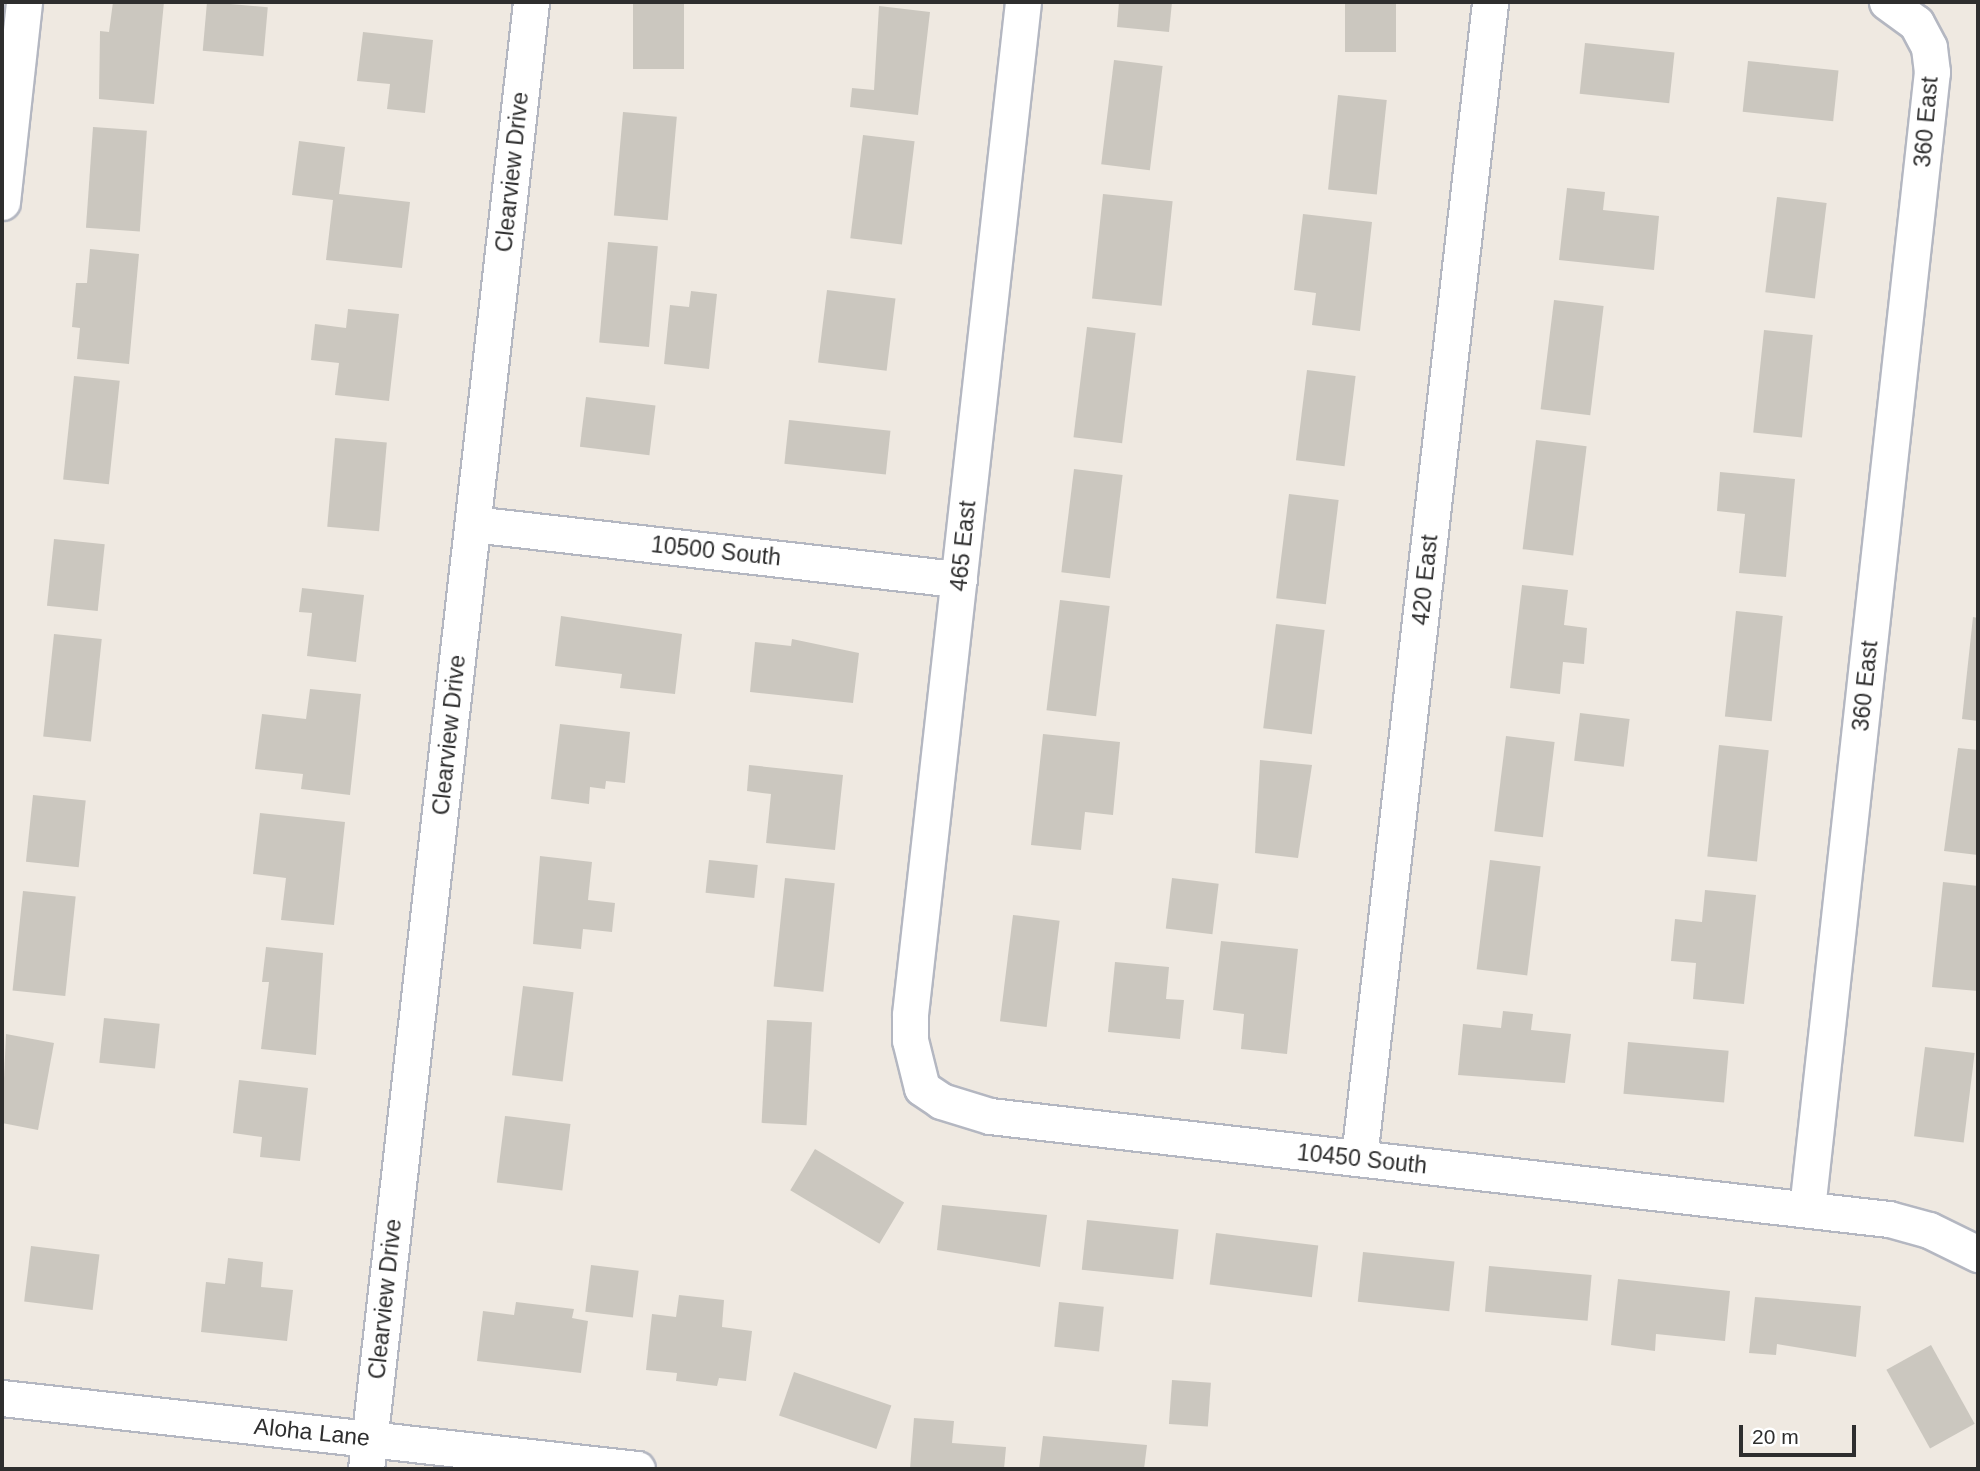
<!DOCTYPE html>
<html>
<head>
<meta charset="utf-8">
<style>
  body { margin:0 }
  #map { position:relative; width:1980px; height:1471px; overflow:hidden; background:#efe9e1; font-family:Helvetica,sans-serif }
  div>[style] { position:absolute }
  .building>* { inset:0; background:#cbc7bf; transform-origin:0 0 }
  .roads { filter:drop-shadow(2px 0 #b4b7c1) drop-shadow(-2px 0 #b4b7c1) drop-shadow(0 2px #b4b7c1) drop-shadow(0 -2px #b4b7c1) }
  .street>* { height:35px; margin:-17.5px; padding:0 17.5px; transform-origin:17.5px; border-radius:17.5px; background:#fff }
  span { translate:-50% -50%; white-space:nowrap; text-align:center; line-height:1.15; -webkit-text-stroke:6px #fff; paint-order:stroke }
  .street-label { font-size:23px; color:#2e2e2e }
  .frame { position:absolute; inset:0; border:4px solid #2e2e2e; pointer-events:none }
  .scale { position:absolute; left:1739px; top:1425px; width:117px; height:32px; box-sizing:border-box; border:4px solid #2e2e2e; border-top:0; padding-left:9px; font-size:21px; line-height:24px; white-space:nowrap; color:#2e2e2e; -webkit-text-stroke:5px #fff; paint-order:stroke }
</style>
</head>
<body>
<div id="map">
  <div class="building">
    <i style="clip-path:polygon(113px 2px,164px 2px,154px 104px,99px 99px,100px 31px,109px 32px)"></i>
    <i style="left:207px;top:2px;width:61px;height:49px;rotate:5deg"></i>
    <i style="left:633px;top:2px;width:51px;height:67px"></i>
    <i style="clip-path:polygon(1119px 2px,1172px 2px,1169px 32px,1117px 27px)"></i>
    <i style="left:1345px;top:2px;width:51px;height:50px"></i>
    <i style="clip-path:polygon(879px 6px,930px 12px,918px 115px,850px 107px,852px 88px,874px 90px)"></i>
    <i style="clip-path:polygon(363px 32px,433px 40px,425px 113px,387px 109px,390px 84px,357px 81px)"></i>
    <i style="left:1585px;top:43px;width:90px;height:51px;rotate:6deg"></i>
    <i style="left:1114px;top:60px;width:49px;height:105px;rotate:7deg"></i>
    <i style="left:1748px;top:61px;width:91px;height:51px;rotate:6deg"></i>
    <i style="left:1338px;top:95px;width:49px;height:95px;rotate:6deg"></i>
    <i style="left:623px;top:112px;width:54px;height:104px;rotate:5deg"></i>
    <i style="left:93px;top:127px;width:54px;height:101px;rotate:4deg"></i>
    <i style="left:863px;top:135px;width:52px;height:104px;rotate:7deg"></i>
    <i style="clip-path:polygon(299px 141px,345px 147px,339px 194px,410px 202px,402px 268px,326px 260px,333px 200px,292px 195px)"></i>
    <i style="clip-path:polygon(1567px 188px,1605px 192px,1603px 210px,1659px 216px,1654px 270px,1559px 260px)"></i>
    <i style="left:1103px;top:194px;width:70px;height:105px;rotate:6deg"></i>
    <i style="left:1777px;top:197px;width:50px;height:96px;rotate:7deg"></i>
    <i style="clip-path:polygon(1303px 214px,1372px 222px,1360px 331px,1312px 325px,1316px 293px,1294px 290px)"></i>
    <i style="left:608px;top:242px;width:50px;height:101px;rotate:5deg"></i>
    <i style="clip-path:polygon(90px 249px,139px 254px,129px 364px,77px 359px,80px 328px,72px 327px,76px 283px,87px 283px)"></i>
    <i style="left:827px;top:290px;width:69px;height:73px;rotate:7deg"></i>
    <i style="clip-path:polygon(691px 291px,717px 294px,709px 369px,664px 364px,670px 305px,689px 307px)"></i>
    <i style="left:1554px;top:300px;width:50px;height:110px;rotate:7deg"></i>
    <i style="clip-path:polygon(348px 309px,399px 314px,389px 401px,335px 395px,339px 363px,311px 360px,315px 324px,346px 328px)"></i>
    <i style="left:1087px;top:327px;width:49px;height:111px;rotate:7deg"></i>
    <i style="left:1764px;top:330px;width:49px;height:103px;rotate:6deg"></i>
    <i style="left:1307px;top:370px;width:49px;height:91px;rotate:7deg"></i>
    <i style="left:74px;top:376px;width:46px;height:104px;rotate:6deg"></i>
    <i style="left:586px;top:397px;width:70px;height:50px;rotate:7deg"></i>
    <i style="left:789px;top:420px;width:102px;height:44px;rotate:6deg"></i>
    <i style="left:335px;top:438px;width:52px;height:89px;rotate:5deg"></i>
    <i style="left:1536px;top:440px;width:51px;height:110px;rotate:7deg"></i>
    <i style="left:1074px;top:469px;width:49px;height:104px;rotate:7deg"></i>
    <i style="clip-path:polygon(1720px 472px,1795px 479px,1786px 577px,1739px 573px,1745px 514px,1717px 511px)"></i>
    <i style="left:1289px;top:494px;width:50px;height:105px;rotate:7deg"></i>
    <i style="left:54px;top:539px;width:51px;height:67px;rotate:6deg"></i>
    <i style="clip-path:polygon(1522px 585px,1568px 590px,1564px 625px,1587px 628px,1584px 664px,1563px 662px,1560px 694px,1510px 688px)"></i>
    <i style="clip-path:polygon(302px 588px,364px 595px,356px 662px,307px 656px,312px 613px,299px 612px)"></i>
    <i style="left:1060px;top:600px;width:50px;height:111px;rotate:7deg"></i>
    <i style="left:1736px;top:611px;width:47px;height:106px;rotate:6deg"></i>
    <i style="clip-path:polygon(561px 616px,682px 634px,675px 694px,620px 688px,622px 674px,555px 666px)"></i>
    <i style="clip-path:polygon(1973px 617px,1978px 618px,1978px 721px,1962px 719px)"></i>
    <i style="left:1276px;top:624px;width:49px;height:105px;rotate:7deg"></i>
    <i style="left:54px;top:634px;width:48px;height:103px;rotate:6deg"></i>
    <i style="clip-path:polygon(792px 639px,859px 653px,853px 703px,750px 692px,755px 642px,791px 646px)"></i>
    <i style="clip-path:polygon(310px 689px,361px 694px,350px 795px,301px 789px,303px 774px,255px 769px,262px 714px,306px 719px)"></i>
    <i style="left:1580px;top:713px;width:50px;height:48px;rotate:7deg"></i>
    <i style="clip-path:polygon(560px 724px,630px 732px,625px 783px,606px 781px,605px 789px,590px 787px,589px 804px,551px 799px)"></i>
    <i style="clip-path:polygon(1043px 734px,1120px 742px,1113px 815px,1085px 812px,1081px 850px,1031px 845px)"></i>
    <i style="left:1506px;top:736px;width:49px;height:96px;rotate:7deg"></i>
    <i style="left:1719px;top:745px;width:50px;height:112px;rotate:6deg"></i>
    <i style="clip-path:polygon(1958px 748px,1978px 750px,1978px 855px,1944px 851px)"></i>
    <i style="clip-path:polygon(1260px 760px,1312px 765px,1298px 858px,1255px 853px)"></i>
    <i style="clip-path:polygon(749px 765px,843px 775px,835px 850px,766px 843px,771px 794px,747px 791px)"></i>
    <i style="left:33px;top:795px;width:53px;height:67px;rotate:6deg"></i>
    <i style="clip-path:polygon(260px 813px,345px 822px,334px 925px,281px 920px,286px 878px,253px 874px)"></i>
    <i style="clip-path:polygon(540px 856px,592px 862px,588px 900px,615px 903px,612px 932px,583px 929px,581px 949px,533px 944px)"></i>
    <i style="left:709px;top:860px;width:49px;height:33px;rotate:6deg"></i>
    <i style="left:1490px;top:860px;width:51px;height:110px;rotate:7deg"></i>
    <i style="left:785px;top:878px;width:50px;height:109px;rotate:6deg"></i>
    <i style="left:1172px;top:878px;width:47px;height:51px;rotate:7deg"></i>
    <i style="clip-path:polygon(1943px 882px,1978px 886px,1978px 991px,1932px 987px)"></i>
    <i style="clip-path:polygon(1705px 890px,1756px 895px,1744px 1004px,1693px 999px,1696px 963px,1671px 961px,1675px 919px,1702px 922px)"></i>
    <i style="left:23px;top:891px;width:53px;height:100px;rotate:6deg"></i>
    <i style="left:1013px;top:915px;width:47px;height:107px;rotate:7deg"></i>
    <i style="clip-path:polygon(1221px 941px,1298px 949px,1287px 1054px,1241px 1049px,1244px 1014px,1213px 1010px)"></i>
    <i style="clip-path:polygon(266px 947px,323px 953px,316px 1055px,261px 1049px,269px 982px,262px 982px)"></i>
    <i style="clip-path:polygon(1115px 962px,1169px 967px,1166px 999px,1184px 1000px,1180px 1039px,1108px 1032px)"></i>
    <i style="left:523px;top:986px;width:51px;height:90px;rotate:7deg"></i>
    <i style="clip-path:polygon(1503px 1011px,1533px 1014px,1531px 1030px,1571px 1034px,1565px 1083px,1458px 1075px,1463px 1024px,1501px 1028px)"></i>
    <i style="left:104px;top:1018px;width:56px;height:45px;rotate:6deg"></i>
    <i style="left:767px;top:1020px;width:45px;height:103px;rotate:3deg"></i>
    <i style="clip-path:polygon(6px 1034px,54px 1043px,38px 1130px,2px 1123px)"></i>
    <i style="left:1628px;top:1042px;width:101px;height:52px;rotate:5deg"></i>
    <i style="left:1925px;top:1047px;width:50px;height:90px;rotate:7deg"></i>
    <i style="clip-path:polygon(239px 1080px,308px 1088px,300px 1161px,260px 1157px,262px 1137px,233px 1133px)"></i>
    <i style="left:505px;top:1116px;width:66px;height:67px;rotate:7deg"></i>
    <i style="left:815px;top:1149px;width:104px;height:48px;rotate:31deg"></i>
    <i style="clip-path:polygon(942px 1205px,1047px 1215px,1040px 1267px,937px 1250px)"></i>
    <i style="left:1087px;top:1220px;width:92px;height:50px;rotate:6deg"></i>
    <i style="left:1216px;top:1233px;width:103px;height:52px;rotate:7deg"></i>
    <i style="left:31px;top:1246px;width:69px;height:56px;rotate:7deg"></i>
    <i style="left:1363px;top:1252px;width:92px;height:50px;rotate:6deg"></i>
    <i style="clip-path:polygon(228px 1258px,263px 1262px,261px 1287px,293px 1290px,287px 1341px,201px 1332px,206px 1282px,225px 1284px)"></i>
    <i style="left:591px;top:1265px;width:48px;height:47px;rotate:7deg"></i>
    <i style="left:1489px;top:1266px;width:103px;height:46px;rotate:5deg"></i>
    <i style="clip-path:polygon(1618px 1279px,1730px 1291px,1725px 1341px,1656px 1334px,1655px 1351px,1611px 1345px)"></i>
    <i style="clip-path:polygon(679px 1295px,724px 1300px,722px 1327px,752px 1331px,746px 1381px,719px 1378px,717px 1386px,676px 1381px,677px 1373px,646px 1370px,652px 1314px,676px 1317px)"></i>
    <i style="clip-path:polygon(1755px 1297px,1861px 1306px,1856px 1357px,1777px 1344px,1776px 1355px,1749px 1353px)"></i>
    <i style="clip-path:polygon(516px 1302px,574px 1309px,572px 1318px,588px 1321px,581px 1373px,477px 1361px,483px 1311px,514px 1315px)"></i>
    <i style="left:1059px;top:1302px;width:45px;height:45px;rotate:6deg"></i>
    <i style="left:1931px;top:1345px;width:90px;height:51px;rotate:61deg"></i>
    <i style="left:794px;top:1372px;width:103px;height:46px;rotate:19deg"></i>
    <i style="left:1172px;top:1380px;width:39px;height:44px;rotate:4deg"></i>
    <i style="clip-path:polygon(914px 1418px,954px 1421px,952px 1443px,1006px 1447px,1004px 1469px,910px 1469px)"></i>
    <i style="clip-path:polygon(1043px 1436px,1147px 1445px,1144px 1469px,1039px 1469px)"></i>
  </div>
  <div class="roads">
    <div class="street">
      <i style="left:1023px;top:2px;width:1019px;rotate:96.37deg"></i>
      <i style="left:910px;top:1015px;width:25px;rotate:90deg"></i>
      <i style="left:910px;top:1040px;width:49px;rotate:76deg"></i>
      <i style="left:922px;top:1088px;width:23px;rotate:34deg"></i>
      <i style="left:941px;top:1101px;width:51px;rotate:17deg"></i>
      <i style="left:990px;top:1116px;width:905px;rotate:6.54deg"></i>
      <i style="left:1889px;top:1219px;width:41px;rotate:15.4deg"></i>
      <i style="left:1929px;top:1230px;width:55px;rotate:26.1deg"></i>
      <i style="left:2px;top:202px;width:201px;rotate:-83.7deg"></i>
      <i style="left:473px;top:524px;width:489px;rotate:6.5deg"></i>
      <i style="left:1359px;top:1158px;width:1163px;rotate:-83.53deg"></i>
      <i style="left:1807px;top:1209px;width:1144px;rotate:-83.73deg"></i>
      <i style="left:1932px;top:72px;width:25px;rotate:-97deg"></i>
      <i style="left:1929px;top:47px;width:27px;rotate:-118deg"></i>
      <i style="left:1916px;top:23px;width:36px;rotate:-144deg"></i>
      <i style="left:2px;top:1398px;width:639px;rotate:6.38deg"></i>
      <i style="left:366px;top:1469px;width:1476px;rotate:-83.58deg"></i>
    </div>
  </div>
  <div class="street-label">
    <span style="left:1926px;top:122px;rotate:-85deg">360 East</span>
    <span style="left:512px;top:172px;rotate:-84deg">Clearview Drive</span>
    <span style="left:963px;top:546px;rotate:-84deg">465 East</span>
    <span style="left:716px;top:551px;rotate:6deg">10500 South</span>
    <span style="left:1425px;top:580px;rotate:-84deg">420 East</span>
    <span style="left:1865px;top:686px;rotate:-84deg">360 East</span>
    <span style="left:449px;top:735px;rotate:-84deg">Clearview Drive</span>
    <span style="left:1362px;top:1159px;rotate:6deg">10450 South</span>
    <span style="left:385px;top:1299px;rotate:-84deg">Clearview Drive</span>
    <span style="left:312px;top:1432px;rotate:6deg">Aloha Lane</span>
  </div>
  <div class="frame"></div>
  <div class="scale">20 m</div>
</div>
</body>
</html>
